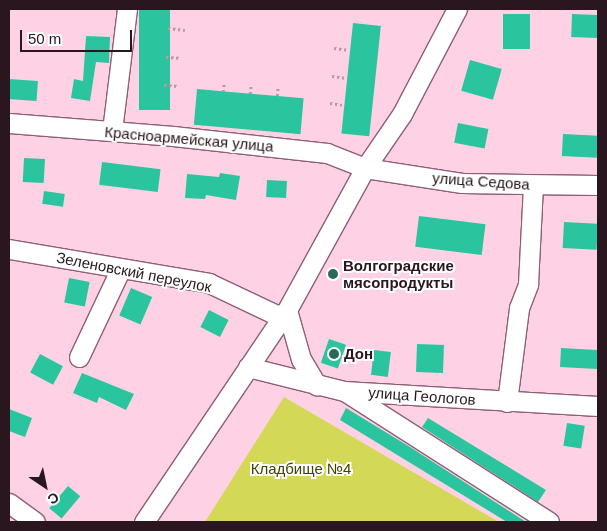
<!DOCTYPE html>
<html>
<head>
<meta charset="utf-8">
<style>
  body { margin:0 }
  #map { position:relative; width:607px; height:531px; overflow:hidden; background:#fed2e4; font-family:Arial,sans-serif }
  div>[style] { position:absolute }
  .green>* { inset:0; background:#d4d857 }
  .building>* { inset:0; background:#2ac49e; transform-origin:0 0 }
  .path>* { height:2.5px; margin-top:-1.25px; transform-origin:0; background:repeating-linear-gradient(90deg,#bc98a7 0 2.5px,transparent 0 5px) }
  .roads { filter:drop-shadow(1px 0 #8e5f74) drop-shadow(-1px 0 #8e5f74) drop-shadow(0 1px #8e5f74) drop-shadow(0 -1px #8e5f74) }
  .minor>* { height:19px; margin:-9.5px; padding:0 9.5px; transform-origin:9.5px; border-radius:9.5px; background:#fff }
  .dots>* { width:14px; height:14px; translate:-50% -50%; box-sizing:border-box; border:2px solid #fff; border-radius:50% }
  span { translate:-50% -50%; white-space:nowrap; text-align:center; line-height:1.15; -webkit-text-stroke:4px #fff; paint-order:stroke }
  .street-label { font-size:15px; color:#29161e }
  .poi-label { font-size:15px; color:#29161e; font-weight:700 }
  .left { translate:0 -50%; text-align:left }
  .park-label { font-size:15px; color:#404201 }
  .frame { position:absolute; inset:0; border:10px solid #29161e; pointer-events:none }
  .north { position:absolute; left:20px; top:461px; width:50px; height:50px; -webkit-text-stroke:4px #fff; paint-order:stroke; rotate:146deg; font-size:14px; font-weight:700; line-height:20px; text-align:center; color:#29161e }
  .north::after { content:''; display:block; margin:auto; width:18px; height:22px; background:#29161e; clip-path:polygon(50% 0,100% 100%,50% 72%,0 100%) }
  .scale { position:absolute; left:20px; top:30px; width:112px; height:22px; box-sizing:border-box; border:2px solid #29161e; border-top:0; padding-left:6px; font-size:15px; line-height:18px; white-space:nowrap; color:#29161e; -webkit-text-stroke:4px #fff; paint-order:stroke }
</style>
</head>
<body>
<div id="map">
  <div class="green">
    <i style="clip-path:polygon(284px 397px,499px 522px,205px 522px)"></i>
  </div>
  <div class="building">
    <i style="left:139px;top:9px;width:31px;height:101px"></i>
    <i style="left:503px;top:14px;width:27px;height:35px"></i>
    <i style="left:572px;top:14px;width:26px;height:23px;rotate:2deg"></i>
    <i style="left:353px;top:23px;width:28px;height:111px;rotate:6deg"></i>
    <i style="clip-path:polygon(86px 36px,110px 37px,109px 63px,96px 62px,90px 101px,71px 98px,74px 79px,83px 81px)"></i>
    <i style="left:470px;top:60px;width:33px;height:32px;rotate:16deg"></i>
    <i style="left:9px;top:79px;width:29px;height:20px;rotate:4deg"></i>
    <i style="left:197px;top:89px;width:107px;height:36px;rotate:5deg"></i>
    <i style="left:458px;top:123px;width:31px;height:20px;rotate:11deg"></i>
    <i style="left:563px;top:134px;width:35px;height:22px;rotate:3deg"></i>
    <i style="left:24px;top:158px;width:21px;height:24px;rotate:3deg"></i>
    <i style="left:102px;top:162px;width:59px;height:23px;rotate:7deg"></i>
    <i style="clip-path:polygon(220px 173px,240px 176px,236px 200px,206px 195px,205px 199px,185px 198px,187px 174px,219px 177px)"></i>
    <i style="left:267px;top:180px;width:20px;height:17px;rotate:3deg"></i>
    <i style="left:44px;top:191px;width:21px;height:13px;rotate:8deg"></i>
    <i style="left:419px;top:216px;width:67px;height:31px;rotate:7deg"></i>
    <i style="left:564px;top:222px;width:34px;height:26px;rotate:3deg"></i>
    <i style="left:69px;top:278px;width:21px;height:25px;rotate:11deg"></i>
    <i style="left:131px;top:288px;width:23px;height:30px;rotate:23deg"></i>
    <i style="left:209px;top:310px;width:22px;height:19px;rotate:27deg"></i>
    <i style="left:329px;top:339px;width:18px;height:25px;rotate:19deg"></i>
    <i style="left:417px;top:344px;width:27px;height:28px;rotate:2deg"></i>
    <i style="left:561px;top:348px;width:37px;height:19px;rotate:3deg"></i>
    <i style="left:374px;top:350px;width:17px;height:25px;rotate:7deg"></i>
    <i style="left:40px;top:354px;width:26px;height:21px;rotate:28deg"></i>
    <i style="clip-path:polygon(82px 373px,134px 394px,126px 410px,99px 397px,97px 403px,73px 393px)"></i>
    <i style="clip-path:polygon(346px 408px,410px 447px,526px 522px,507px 522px,340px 420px)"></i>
    <i style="clip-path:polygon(9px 409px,32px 418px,25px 437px,9px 431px)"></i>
    <i style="clip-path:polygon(428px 418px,546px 490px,538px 502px,422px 427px)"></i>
    <i style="left:567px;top:423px;width:18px;height:23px;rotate:9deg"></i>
    <i style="left:68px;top:486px;width:16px;height:29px;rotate:40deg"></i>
  </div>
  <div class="path">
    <i style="left:168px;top:28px;width:17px;rotate:7deg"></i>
    <i style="left:334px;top:48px;width:15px;rotate:8deg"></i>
    <i style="left:166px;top:57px;width:15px;rotate:4deg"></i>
    <i style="left:332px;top:76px;width:14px;rotate:8deg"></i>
    <i style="left:164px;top:85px;width:14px;rotate:4deg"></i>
    <i style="left:223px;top:92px;width:10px;rotate:-84deg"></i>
    <i style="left:250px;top:94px;width:10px;rotate:-84deg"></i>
    <i style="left:277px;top:96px;width:10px;rotate:-84deg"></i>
    <i style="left:330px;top:103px;width:12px;rotate:9deg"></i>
  </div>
  <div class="roads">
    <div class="minor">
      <i style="left:9px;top:123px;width:165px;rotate:4.5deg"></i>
      <i style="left:173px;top:136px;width:155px;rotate:6.3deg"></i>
      <i style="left:327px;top:153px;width:41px;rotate:21.5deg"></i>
      <i style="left:365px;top:168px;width:98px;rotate:8.8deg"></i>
      <i style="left:462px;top:183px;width:136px;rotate:0.8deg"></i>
      <i style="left:112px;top:131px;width:123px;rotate:-83deg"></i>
      <i style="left:9px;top:249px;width:203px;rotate:9.6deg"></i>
      <i style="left:209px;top:283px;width:82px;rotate:25.3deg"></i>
      <i style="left:287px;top:310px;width:51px;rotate:74.1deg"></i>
      <i style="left:301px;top:359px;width:31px;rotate:59deg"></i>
      <i style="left:79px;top:357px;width:98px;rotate:-64.7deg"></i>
      <i style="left:248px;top:367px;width:99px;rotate:14deg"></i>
      <i style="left:344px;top:391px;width:254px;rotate:3.4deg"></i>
      <i style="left:346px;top:392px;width:241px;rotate:32.6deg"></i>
      <i style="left:507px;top:402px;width:95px;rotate:-82.7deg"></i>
      <i style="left:519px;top:308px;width:26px;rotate:-69deg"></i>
      <i style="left:528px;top:284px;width:99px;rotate:-87.1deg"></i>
      <i style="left:9px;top:503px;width:32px;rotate:36deg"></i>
      <i style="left:144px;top:522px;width:256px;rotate:-56deg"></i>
      <i style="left:287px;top:310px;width:162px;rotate:-61.2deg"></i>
      <i style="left:365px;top:168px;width:65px;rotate:-55.6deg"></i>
      <i style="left:402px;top:114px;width:119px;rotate:-62.4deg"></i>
    </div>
  </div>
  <div class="dots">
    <i style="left:333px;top:274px;background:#2a6957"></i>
    <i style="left:334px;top:354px;background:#2a6957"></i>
  </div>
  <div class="street-label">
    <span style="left:189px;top:139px;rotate:5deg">Красноармейская улица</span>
    <span style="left:481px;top:181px;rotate:4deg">улица Седова</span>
    <span style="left:134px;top:272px;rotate:11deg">Зеленовский переулок</span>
    <span style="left:422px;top:396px;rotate:4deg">улица Геологов</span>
  </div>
  <div class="poi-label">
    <span class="left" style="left:343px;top:274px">Волгоградские<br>мясопродукты</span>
    <span class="left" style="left:344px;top:354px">Дон</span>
  </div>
  <div class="park-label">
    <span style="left:301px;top:469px">Кладбище №4</span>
  </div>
  <div class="frame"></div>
  <div class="north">С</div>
  <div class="scale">50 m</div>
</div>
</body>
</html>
